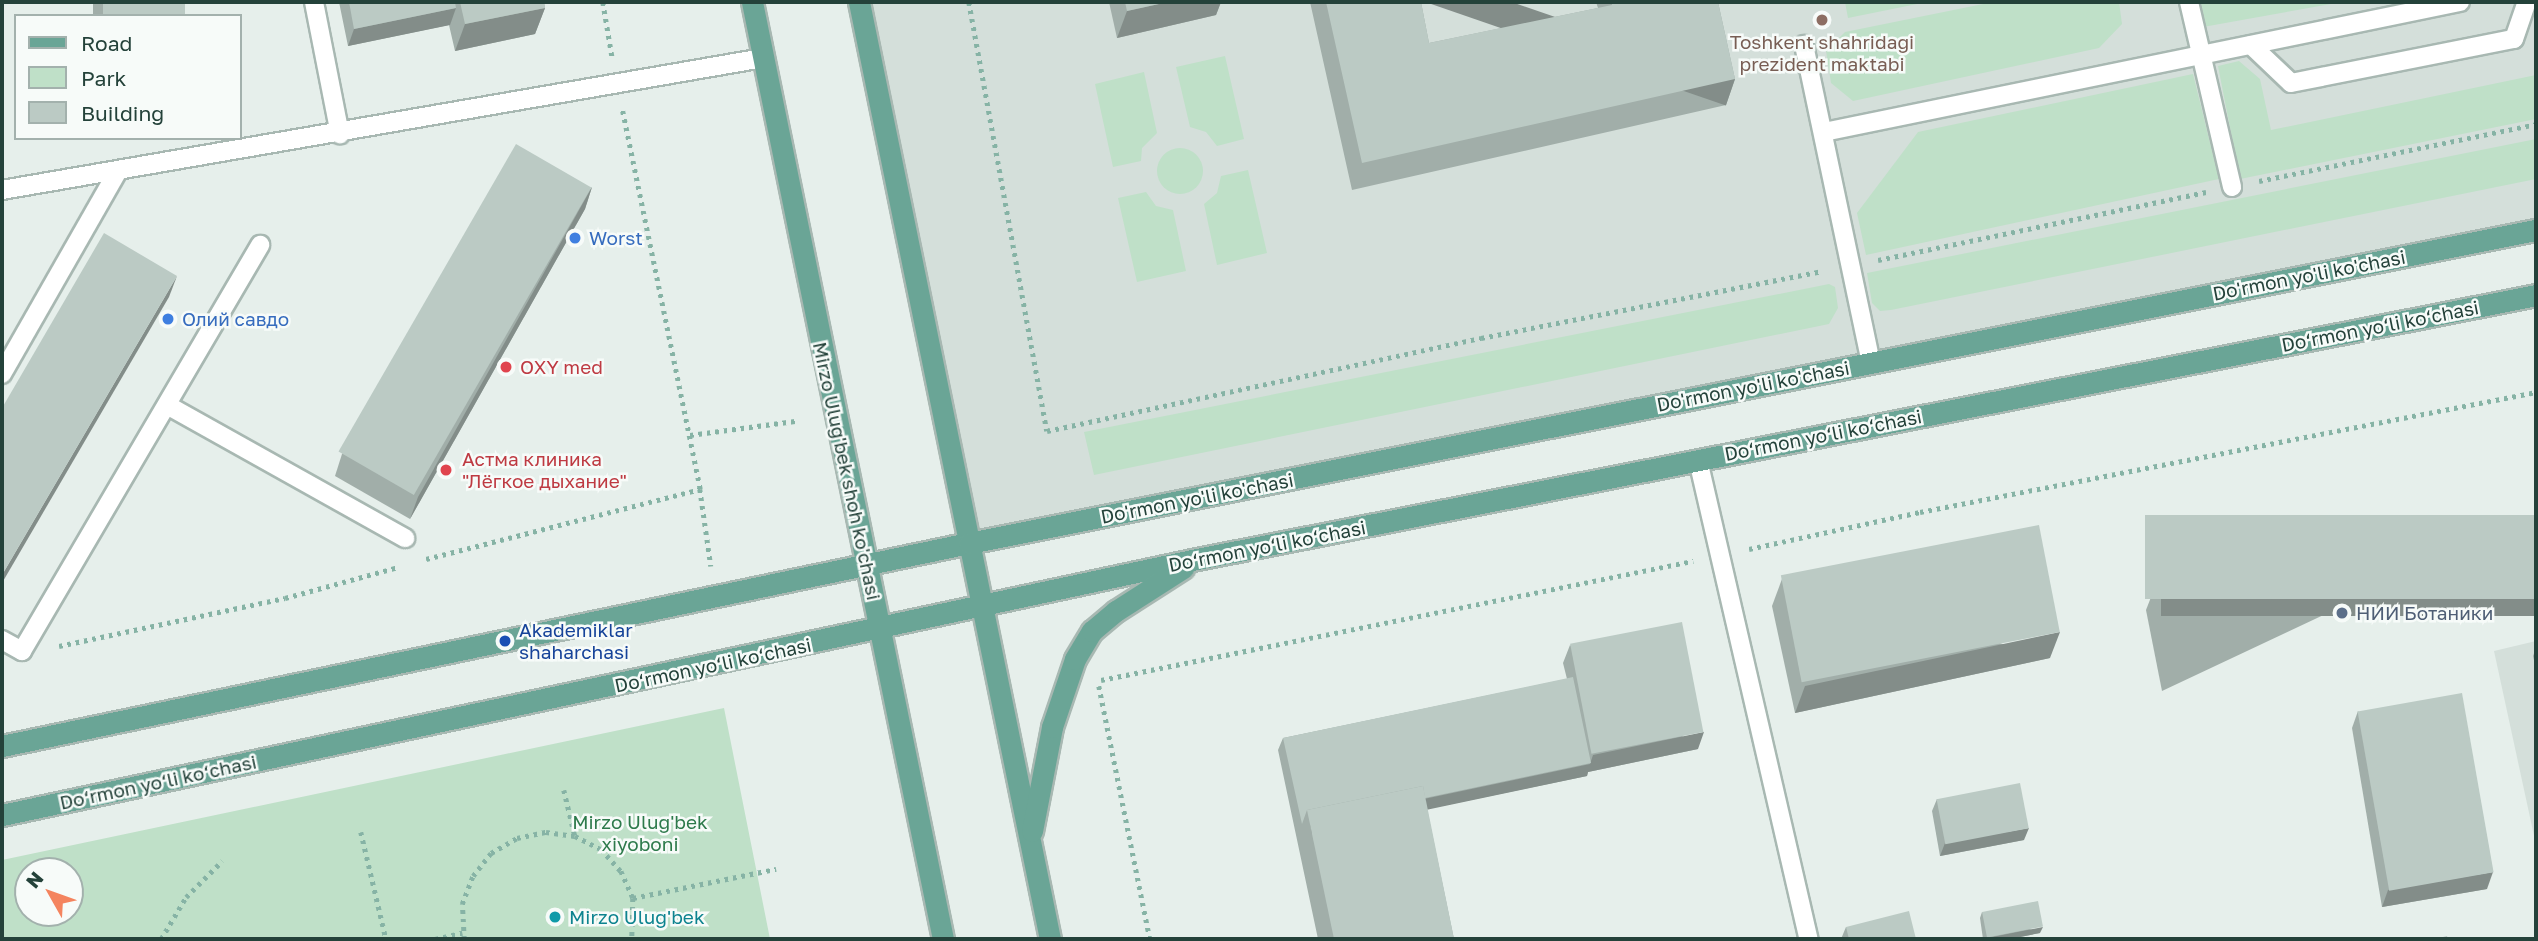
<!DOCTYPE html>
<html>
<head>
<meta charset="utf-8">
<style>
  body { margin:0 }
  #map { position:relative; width:2538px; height:941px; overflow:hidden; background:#e6efeb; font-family:"Golos Text",sans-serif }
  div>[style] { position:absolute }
  .built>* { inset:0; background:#d4dfda }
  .green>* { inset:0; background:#bfe0c8 }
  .round { border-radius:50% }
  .path>* { height:4.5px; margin-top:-2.25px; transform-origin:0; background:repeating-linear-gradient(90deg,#86b3a5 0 3.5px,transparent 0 8.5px) }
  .roads { filter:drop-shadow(2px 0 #a8b8b2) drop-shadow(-2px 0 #a8b8b2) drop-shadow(0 2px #a8b8b2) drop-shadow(0 -2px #a8b8b2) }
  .lane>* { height:18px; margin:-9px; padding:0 9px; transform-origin:9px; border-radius:9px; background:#fff }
  .primary>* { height:21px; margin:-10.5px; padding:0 10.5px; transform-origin:10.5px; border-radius:10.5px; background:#6aa596 }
  .wall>* { inset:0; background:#a1aea9; transform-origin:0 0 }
  .shaded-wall>* { inset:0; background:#838d89; transform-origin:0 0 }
  .building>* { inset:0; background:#bbcac4; transform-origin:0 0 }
  .dots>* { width:19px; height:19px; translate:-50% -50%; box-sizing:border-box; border:4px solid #f7fbf9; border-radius:50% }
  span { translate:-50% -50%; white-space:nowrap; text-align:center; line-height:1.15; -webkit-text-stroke:5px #f7fbf9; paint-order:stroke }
  .education-label { font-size:19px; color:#785e54 }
  .shop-label { font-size:19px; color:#366cbe }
  .left { translate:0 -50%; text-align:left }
  .street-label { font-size:19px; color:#24423a }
  .health-label { font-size:19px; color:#be3a42 }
  .service-label { font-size:19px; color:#4e5e75 }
  .transit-label { font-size:19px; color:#164399 }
  .park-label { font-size:19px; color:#2d7a4b }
  .culture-label { font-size:19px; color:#0d838f }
  .frame { position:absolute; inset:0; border:4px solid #24423a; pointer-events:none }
  .legend { position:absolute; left:14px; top:14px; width:228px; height:126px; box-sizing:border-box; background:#f7fbf9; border:2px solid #a3b1ad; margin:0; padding:9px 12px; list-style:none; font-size:21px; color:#24423a }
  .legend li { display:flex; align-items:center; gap:14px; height:35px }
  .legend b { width:35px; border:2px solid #a3b1ad }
  .north { position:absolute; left:14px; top:857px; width:70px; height:70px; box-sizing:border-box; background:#f7fbf9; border:2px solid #a3b1ad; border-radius:50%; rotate:310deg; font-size:19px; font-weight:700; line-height:28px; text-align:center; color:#24423a }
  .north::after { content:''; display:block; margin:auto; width:24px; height:32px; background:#f4845f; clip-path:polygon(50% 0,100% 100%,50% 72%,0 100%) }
</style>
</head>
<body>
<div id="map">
  <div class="built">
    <i style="clip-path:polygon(859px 2px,2536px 2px,2536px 230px,969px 543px)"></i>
    <i style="clip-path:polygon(2536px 641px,2536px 845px,2494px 651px)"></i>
  </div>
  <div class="green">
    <i style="clip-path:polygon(1845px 2px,1927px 2px,1848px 18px)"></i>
    <i style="clip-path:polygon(1993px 2px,2119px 2px,2122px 24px,2099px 48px,1853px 101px,1831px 83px,1826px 51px,1845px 32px)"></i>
    <i style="clip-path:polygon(2198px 2px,2342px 2px,2203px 27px)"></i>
    <i style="clip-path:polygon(1225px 56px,1244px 139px,1217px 146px,1206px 132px,1190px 127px,1176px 67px)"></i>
    <i style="clip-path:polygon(2239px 61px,2260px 79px,2271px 130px,2536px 75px,2536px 119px,2240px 179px,2218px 66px)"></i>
    <i style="clip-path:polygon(1144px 72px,1157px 133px,1142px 148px,1141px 161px,1113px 167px,1095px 84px)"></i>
    <i style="clip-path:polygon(2193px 74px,2219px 179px,1866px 255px,1857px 213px,1918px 132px)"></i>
    <i style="clip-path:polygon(2536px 139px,2536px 179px,1891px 310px,1880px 311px,1872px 303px,1867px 273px)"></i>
    <i class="round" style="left:1157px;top:148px;width:46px;height:46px"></i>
    <i style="clip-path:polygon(1248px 170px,1267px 253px,1217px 265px,1204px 204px,1217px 193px,1221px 176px)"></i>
    <i style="clip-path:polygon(1146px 192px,1156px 206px,1173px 210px,1186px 271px,1137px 282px,1118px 198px)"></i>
    <i style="clip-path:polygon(1829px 284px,1835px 287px,1838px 308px,1829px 324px,1094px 475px,1084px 432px)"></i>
    <i style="clip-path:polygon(evenodd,724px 708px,770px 939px,2px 939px,2px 860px,724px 708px,70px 871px,70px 913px,28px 913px,28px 871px,70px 871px)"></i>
  </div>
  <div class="path">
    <i style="left:603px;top:2px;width:55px;rotate:80.5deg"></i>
    <i style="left:969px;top:2px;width:436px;rotate:79.7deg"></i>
    <i style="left:1047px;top:431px;width:444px;rotate:-12.1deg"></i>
    <i style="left:1481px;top:338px;width:348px;rotate:-11.1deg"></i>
    <i style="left:2259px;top:181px;width:283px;rotate:-11.6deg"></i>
    <i style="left:1878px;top:260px;width:335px;rotate:-11.7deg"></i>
    <i style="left:690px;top:435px;width:106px;rotate:-7.6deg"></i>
    <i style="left:700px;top:489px;width:78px;rotate:81.9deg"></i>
    <i style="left:1749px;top:549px;width:175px;rotate:-12.2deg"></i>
    <i style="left:1920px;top:512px;width:628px;rotate:-11.02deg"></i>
    <i style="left:426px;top:559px;width:283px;rotate:-14.3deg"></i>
    <i style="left:700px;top:489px;width:388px;rotate:-101.6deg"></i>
    <i style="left:59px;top:646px;width:231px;rotate:-12deg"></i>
    <i style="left:285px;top:598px;width:117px;rotate:-15.3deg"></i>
    <i style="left:1101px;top:680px;width:604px;rotate:-11.37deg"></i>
    <i style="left:1099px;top:686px;width:258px;rotate:78.6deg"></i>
    <i style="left:564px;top:790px;width:47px;rotate:76.6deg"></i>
    <i style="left:361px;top:832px;width:110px;rotate:76.8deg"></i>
    <i style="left:633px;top:898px;width:146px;rotate:-11.5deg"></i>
    <i style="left:161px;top:939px;width:49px;rotate:-59.2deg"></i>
    <i style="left:186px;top:897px;width:51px;rotate:-45deg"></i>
    <i style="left:265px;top:939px;width:28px"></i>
    <i style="left:435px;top:939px;width:28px;rotate:-13deg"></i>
    <i style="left:464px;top:939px;width:35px;rotate:-93deg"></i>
    <i style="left:462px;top:904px;width:30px;rotate:-69deg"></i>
    <i style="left:473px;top:876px;width:29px;rotate:-52deg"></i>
    <i style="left:491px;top:853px;width:30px;rotate:-30deg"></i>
    <i style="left:517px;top:838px;width:30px;rotate:-12deg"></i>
    <i style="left:546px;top:832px;width:29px;rotate:8deg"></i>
    <i style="left:575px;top:836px;width:29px;rotate:27deg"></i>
    <i style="left:601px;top:849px;width:30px;rotate:48deg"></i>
    <i style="left:621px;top:871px;width:30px;rotate:66deg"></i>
    <i style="left:633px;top:898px;width:41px;rotate:91.4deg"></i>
  </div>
  <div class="roads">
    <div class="lane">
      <i style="left:314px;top:2px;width:135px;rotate:78.9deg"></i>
      <i style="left:2189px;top:2px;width:190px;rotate:76.9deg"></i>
      <i style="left:1804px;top:45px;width:325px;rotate:78.1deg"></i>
      <i style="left:2251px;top:45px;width:55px;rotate:43.5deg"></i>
      <i style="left:2291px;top:83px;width:227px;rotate:-11.2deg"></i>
      <i style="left:2514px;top:39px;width:39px;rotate:-71deg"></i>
      <i style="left:1824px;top:132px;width:649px;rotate:-11.55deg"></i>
      <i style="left:2px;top:190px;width:772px;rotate:-9.84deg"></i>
      <i style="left:2px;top:374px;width:234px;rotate:-60.3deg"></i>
      <i style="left:167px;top:405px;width:273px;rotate:29.2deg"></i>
      <i style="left:1698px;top:460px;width:492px;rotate:77deg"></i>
      <i style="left:2px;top:640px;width:23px;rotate:29deg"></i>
      <i style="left:22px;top:651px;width:471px;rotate:-59.6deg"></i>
    </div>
    <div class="primary">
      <i style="left:752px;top:2px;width:956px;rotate:78.48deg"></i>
      <i style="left:859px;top:2px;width:956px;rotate:78.48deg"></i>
      <i style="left:2px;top:746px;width:988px;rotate:-11.86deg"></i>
      <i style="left:969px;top:543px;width:1598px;rotate:-11.3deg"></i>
      <i style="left:2px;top:815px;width:1222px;rotate:-12.09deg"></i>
      <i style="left:1197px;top:559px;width:1365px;rotate:-11.15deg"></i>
      <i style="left:1032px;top:831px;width:106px;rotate:-79.1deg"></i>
      <i style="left:1052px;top:727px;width:72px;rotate:-71.3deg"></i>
      <i style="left:1075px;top:659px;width:33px;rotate:-59deg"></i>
      <i style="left:1092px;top:631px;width:31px;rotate:-40deg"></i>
      <i style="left:1116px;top:611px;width:80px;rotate:-32.7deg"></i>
    </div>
  </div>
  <div class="wall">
    <i style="left:93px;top:2px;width:92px;height:14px"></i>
    <i style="clip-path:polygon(339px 2px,544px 2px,545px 8px,535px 34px,455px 51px,449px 25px,348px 46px)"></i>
    <i style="clip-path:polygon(1109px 2px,1221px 2px,1216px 15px,1117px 38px)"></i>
    <i style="clip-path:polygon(1310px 2px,1421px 2px,1429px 43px,1598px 8px,1596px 2px,1718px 2px,1735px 79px,1726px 105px,1352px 190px)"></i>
    <i style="clip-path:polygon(592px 187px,585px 209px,410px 519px,335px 476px,342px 454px)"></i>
    <i style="clip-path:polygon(2536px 515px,2162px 691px,2146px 610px,2153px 592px)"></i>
    <i style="clip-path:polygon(1782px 579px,2050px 658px,1795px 713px,1772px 606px)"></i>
    <i style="clip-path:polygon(1570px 645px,1698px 749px,1588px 772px,1587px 776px,1427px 809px,1454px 939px,1318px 939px,1278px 750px,1283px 738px,1567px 679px,1563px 663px)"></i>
    <i style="clip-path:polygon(2536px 648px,2536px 669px,2533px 656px)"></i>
    <i style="clip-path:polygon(2358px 711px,2487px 889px,2382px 907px,2352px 728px)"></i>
    <i style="clip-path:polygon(1937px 799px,2024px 840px,1940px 856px,1932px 811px)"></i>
    <i style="clip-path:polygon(1982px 912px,2040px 933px,2010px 939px,1983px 939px,1980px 918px)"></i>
    <i style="clip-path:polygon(1846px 927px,1916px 939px,1841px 939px)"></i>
  </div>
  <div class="shaded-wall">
    <i style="clip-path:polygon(1168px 2px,1221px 2px,1216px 15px,1117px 38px,1127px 11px)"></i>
    <i style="clip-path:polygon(456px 8px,450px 25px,348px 46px,354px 29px)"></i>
    <i style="clip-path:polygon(545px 8px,535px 34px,455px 51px,465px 24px)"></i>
    <i style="left:1735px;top:79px;width:28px;height:382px;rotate:109deg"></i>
    <i style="clip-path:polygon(592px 187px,585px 209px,410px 519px,418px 497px)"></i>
    <i style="clip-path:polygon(177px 276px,169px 297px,2px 583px,2px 575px)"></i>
    <i style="left:2536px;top:599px;width:17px;height:375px;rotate:90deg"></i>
    <i style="clip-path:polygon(2060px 632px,2050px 658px,1795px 713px,1805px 686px)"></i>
    <i style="clip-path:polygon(1704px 732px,1698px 749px,1588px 772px,1587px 776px,1312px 834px,1310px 823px,1590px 764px,1593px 755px)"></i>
    <i style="clip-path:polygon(2029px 828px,2024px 840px,1940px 856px,1945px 843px)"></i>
    <i style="clip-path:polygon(2493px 872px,2487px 889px,2382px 907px,2388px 890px)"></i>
    <i style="clip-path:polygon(2043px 927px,2040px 933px,2010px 939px,1986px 939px,1987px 938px)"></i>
  </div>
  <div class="building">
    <i style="left:103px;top:2px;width:82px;height:14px"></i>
    <i style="clip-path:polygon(349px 2px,455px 2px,456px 8px,354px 29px)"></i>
    <i style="clip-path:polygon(460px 2px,544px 2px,545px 8px,465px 24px)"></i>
    <i style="clip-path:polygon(1125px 2px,1168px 2px,1127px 11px)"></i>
    <i style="clip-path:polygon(1326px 2px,1421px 2px,1429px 43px,1612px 5px,1612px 2px,1718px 2px,1735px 79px,1362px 163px)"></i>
    <i style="left:516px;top:144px;width:87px;height:355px;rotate:30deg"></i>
    <i style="clip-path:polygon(104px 233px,177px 276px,2px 575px,2px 408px)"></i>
    <i style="left:2536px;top:515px;width:84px;height:391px;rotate:90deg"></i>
    <i style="left:2039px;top:525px;width:109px;height:263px;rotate:79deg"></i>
    <i style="left:1682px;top:622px;width:112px;height:114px;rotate:79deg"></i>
    <i style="clip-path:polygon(1573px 677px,1591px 763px,1425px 798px,1423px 786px,1307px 810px,1302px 824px,1283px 738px)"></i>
    <i style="left:2462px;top:693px;width:182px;height:106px;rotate:80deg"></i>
    <i style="left:2020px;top:783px;width:46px;height:85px;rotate:79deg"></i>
    <i style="clip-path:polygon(1423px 786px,1454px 939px,1334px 939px,1307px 810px)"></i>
    <i style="left:2038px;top:901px;width:26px;height:57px;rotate:79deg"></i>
    <i style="clip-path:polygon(1909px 911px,1916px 939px,1849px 939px,1846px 927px)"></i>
    <i style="clip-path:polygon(2447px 936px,2448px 939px,2435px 939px)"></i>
  </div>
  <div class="dots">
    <i style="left:1822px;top:20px;background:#8d6e63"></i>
    <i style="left:575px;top:238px;background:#3f7fe0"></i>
    <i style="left:168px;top:319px;background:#3f7fe0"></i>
    <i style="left:506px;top:367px;background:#e0444e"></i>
    <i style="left:446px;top:470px;background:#e0444e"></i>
    <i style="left:2342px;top:613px;background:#5c6f8a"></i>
    <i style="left:505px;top:641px;background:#1a4fb4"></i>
    <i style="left:555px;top:917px;background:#0f9aa8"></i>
  </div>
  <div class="education-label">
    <span style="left:1822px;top:53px">Toshkent shahridagi<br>prezident maktabi</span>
  </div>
  <div class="shop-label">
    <span class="left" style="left:589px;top:238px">Worst</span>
    <span class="left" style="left:182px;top:319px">Олий савдо</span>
  </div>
  <div class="street-label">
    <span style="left:2309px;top:275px;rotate:-11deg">Do'rmon yo'li ko'chasi</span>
    <span style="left:2380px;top:326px;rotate:-11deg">Do‘rmon yo‘li ko‘chasi</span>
    <span style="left:1753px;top:386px;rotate:-11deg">Do'rmon yo'li ko'chasi</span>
    <span style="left:1823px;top:435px;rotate:-11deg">Do‘rmon yo‘li ko‘chasi</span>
    <span style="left:847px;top:471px;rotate:78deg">Mirzo Ulug'bek shoh ko'chasi</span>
    <span style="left:1197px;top:498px;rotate:-11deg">Do'rmon yo'li ko'chasi</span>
    <span style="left:1267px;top:546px;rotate:-11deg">Do‘rmon yo‘li ko‘chasi</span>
    <span style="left:713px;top:665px;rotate:-12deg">Do‘rmon yo‘li ko‘chasi</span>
    <span style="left:158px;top:782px;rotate:-12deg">Do‘rmon yo‘li ko‘chasi</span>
  </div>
  <div class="health-label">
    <span class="left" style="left:520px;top:367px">OXY med</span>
    <span class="left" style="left:462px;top:470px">Астма клиника<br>"Лёгкое дыхание"</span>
  </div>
  <div class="service-label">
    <span class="left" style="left:2356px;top:613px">НИИ Ботаники</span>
  </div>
  <div class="transit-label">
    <span class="left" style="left:519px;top:641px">Akademiklar<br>shaharchasi</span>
  </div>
  <div class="park-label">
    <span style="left:640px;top:833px">Mirzo Ulug'bek<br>xiyoboni</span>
  </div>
  <div class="culture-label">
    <span class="left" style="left:569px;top:917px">Mirzo Ulug'bek</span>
  </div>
  <div class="frame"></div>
  <ul class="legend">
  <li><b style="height:9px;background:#6aa596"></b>Road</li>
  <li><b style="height:19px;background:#bfe0c8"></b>Park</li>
  <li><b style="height:19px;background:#bbcac4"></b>Building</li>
  </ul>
  <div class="north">N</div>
</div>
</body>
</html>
